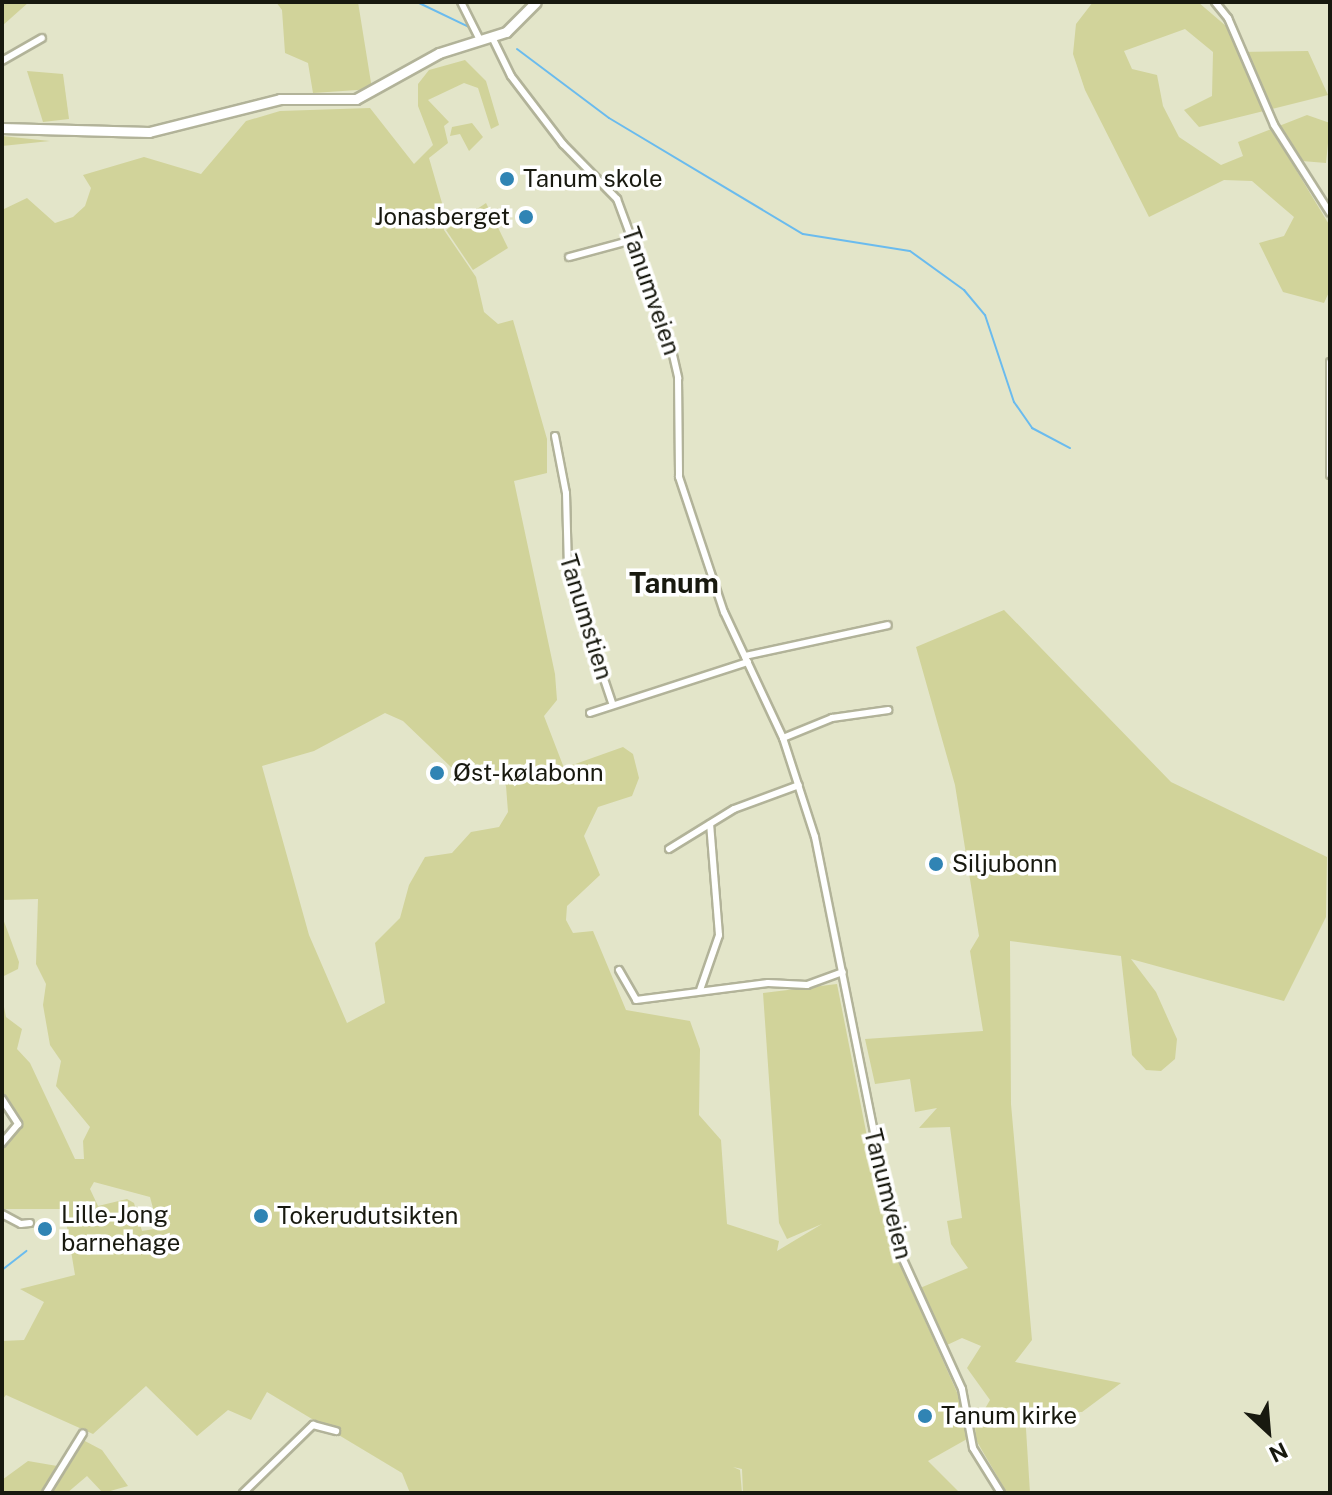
<!DOCTYPE html>
<html>
<head>
<meta charset="utf-8">
<style>
  body { margin:0 }
  #map { position:relative; width:1332px; height:1495px; overflow:hidden; background:#e3e5c9; font-family:"Public Sans",sans-serif }
  div>[style] { position:absolute }
  .green>* { inset:0; background:#d1d39a }
  .stream>* { height:2px; margin:-1px; padding:0 1px; transform-origin:1px; border-radius:1px; background:#6abbee }
  .roads { filter:drop-shadow(2px 0 #b2b399) drop-shadow(-2px 0 #b2b399) drop-shadow(0 2px #b2b399) drop-shadow(0 -2px #b2b399) }
  .minor>* { height:6px; margin:-3px; padding:0 3px; transform-origin:3px; border-radius:3px; background:#fff }
  .secondary>* { height:9px; margin:-4.5px; padding:0 4.5px; transform-origin:4.5px; border-radius:4.5px; background:#fff }
  .dots>* { width:22px; height:22px; translate:-50% -50%; box-sizing:border-box; border:4px solid #fff; border-radius:50% }
  span { translate:-50% -50%; white-space:nowrap; text-align:center; line-height:1.15; -webkit-text-stroke:7px #fff; paint-order:stroke }
  .poi-label { font-size:24px; color:#18190f }
  .left { translate:0 -50%; text-align:left }
  .right { translate:-100% -50%; text-align:right }
  .street-label { font-size:24px; color:#18190f }
  .quarter-label { font-size:28px; color:#18190f; font-weight:700 }
  .frame { position:absolute; inset:0; border:4px solid #18190f; pointer-events:none }
  .north { position:absolute; left:1228px; top:1391px; width:80px; height:80px; -webkit-text-stroke:6px #fff; paint-order:stroke; rotate:154deg; font-size:22px; font-weight:700; line-height:32px; text-align:center; color:#18190f }
  .north::after { content:''; display:block; margin:auto; width:28px; height:36px; background:#18190f; clip-path:polygon(50% 0,100% 100%,50% 72%,0 100%) }
</style>
</head>
<body>
<div id="map">
  <div class="green">
    <i style="clip-path:polygon(2px 2px,29px 2px,2px 26px)"></i>
    <i style="clip-path:polygon(276px 2px,358px 2px,372px 89px,313px 93px,308px 63px,285px 53px,282px 10px)"></i>
    <i style="clip-path:polygon(1093px 2px,1198px 2px,1226px 26px,1238px 52px,1308px 51px,1328px 95px,1199px 127px,1184px 110px,1212px 96px,1213px 52px,1185px 29px,1124px 51px,1132px 69px,1157px 75px,1163px 106px,1179px 137px,1221px 165px,1243px 156px,1238px 142px,1307px 115px,1330px 123px,1326px 163px,1290px 160px,1330px 226px,1330px 290px,1324px 303px,1283px 292px,1259px 243px,1284px 236px,1294px 217px,1252px 181px,1224px 180px,1149px 217px,1085px 90px,1073px 54px,1076px 24px)"></i>
    <i style="clip-path:polygon(evenodd,465px 60px,486px 81px,499px 125px,491px 129px,478px 88px,464px 83px,428px 100px,449px 122px,444px 126px,448px 143px,429px 158px,444px 210px,444px 230px,476px 277px,484px 312px,498px 324px,513px 320px,547px 439px,547px 473px,514px 481px,555px 674px,557px 700px,544px 716px,564px 768px,623px 747px,633px 754px,639px 778px,632px 796px,598px 807px,584px 836px,600px 875px,567px 906px,566px 920px,573px 933px,593px 931px,626px 1010px,690px 1021px,700px 1049px,699px 1115px,721px 1140px,727px 1224px,779px 1241px,777px 1251px,822px 1224px,787px 1239px,779px 1223px,763px 993px,837px 984px,886px 1233px,960px 1399px,967px 1439px,928px 1461px,960px 1493px,743px 1493px,742px 1469px,733px 1467px,740px 1470px,742px 1493px,410px 1493px,402px 1473px,267px 1392px,251px 1420px,228px 1410px,197px 1436px,146px 1386px,93px 1434px,6px 1395px,2px 1400px,2px 1341px,24px 1340px,44px 1302px,20px 1289px,75px 1275px,64px 1209px,2px 1209px,2px 1141px,17px 1130px,2px 1099px,2px 997px,6px 1017px,22px 1029px,17px 1049px,30px 1063px,75px 1159px,84px 1159px,83px 1141px,90px 1127px,56px 1086px,61px 1061px,50px 1045px,43px 1005px,46px 984px,36px 964px,38px 899px,2px 900px,2px 210px,27px 198px,55px 223px,73px 217px,85px 206px,91px 188px,83px 175px,144px 157px,201px 174px,246px 121px,280px 111px,370px 108px,414px 164px,433px 145px,418px 106px,418px 84px,429px 70px,465px 60px,385px 713px,403px 721px,451px 767px,498px 771px,506px 786px,508px 812px,499px 827px,471px 832px,452px 853px,425px 857px,409px 885px,400px 918px,375px 943px,385px 1003px,347px 1023px,309px 935px,262px 766px,314px 751px,385px 713px,465px 60px,94px 1182px,150px 1197px,157px 1223px,154px 1229px,142px 1231px,134px 1203px,127px 1199px,98px 1206px,90px 1189px,94px 1182px)"></i>
    <i style="clip-path:polygon(27px 71px,63px 74px,69px 119px,43px 122px)"></i>
    <i style="clip-path:polygon(472px 123px,483px 137px,469px 151px,460px 134px,450px 136px,452px 127px)"></i>
    <i style="clip-path:polygon(2px 136px,50px 141px,2px 146px)"></i>
    <i style="clip-path:polygon(486px 203px,508px 248px,473px 270px,446px 230px)"></i>
    <i style="clip-path:polygon(1004px 610px,1171px 782px,1327px 857px,1326px 917px,1284px 1001px,1131px 959px,1156px 992px,1177px 1039px,1175px 1059px,1161px 1071px,1146px 1070px,1132px 1055px,1121px 956px,1010px 941px,1011px 1104px,1032px 1340px,1015px 1362px,1121px 1383px,1082px 1412px,1025px 1413px,1030px 1493px,1007px 1493px,976px 1440px,975px 1426px,990px 1400px,967px 1368px,981px 1346px,962px 1338px,947px 1345px,920px 1288px,968px 1268px,951px 1244px,947px 1221px,962px 1218px,950px 1127px,919px 1128px,937px 1108px,915px 1112px,910px 1079px,875px 1084px,865px 1039px,983px 1031px,970px 951px,979px 936px,955px 785px,916px 647px)"></i>
    <i style="clip-path:polygon(2px 916px,19px 962px,18px 969px,2px 977px)"></i>
    <i style="clip-path:polygon(83px 1440px,102px 1450px,128px 1486px,103px 1493px,87px 1476px,67px 1493px,2px 1493px,2px 1480px,28px 1461px,63px 1467px)"></i>
  </div>
  <div class="stream">
    <i style="left:417px;top:2px;width:58px;rotate:25.7deg"></i>
    <i style="left:517px;top:49px;width:115px;rotate:36.9deg"></i>
    <i style="left:609px;top:118px;width:226px;rotate:30.9deg"></i>
    <i style="left:803px;top:234px;width:108px;rotate:9deg"></i>
    <i style="left:910px;top:251px;width:67px;rotate:35.8deg"></i>
    <i style="left:964px;top:290px;width:33px;rotate:50deg"></i>
    <i style="left:985px;top:315px;width:92px;rotate:71.6deg"></i>
    <i style="left:1014px;top:402px;width:32px;rotate:55deg"></i>
    <i style="left:1032px;top:428px;width:43px;rotate:27.8deg"></i>
    <i style="left:2px;top:1270px;width:31px;rotate:-38deg"></i>
  </div>
  <div class="roads">
    <div class="minor">
      <i style="left:461px;top:2px;width:42px;rotate:63.4deg"></i>
      <i style="left:1215px;top:2px;width:21px;rotate:51deg"></i>
      <i style="left:1228px;top:18px;width:116px;rotate:66.7deg"></i>
      <i style="left:1274px;top:125px;width:104px;rotate:57.5deg"></i>
      <i style="left:492px;top:37px;width:43px;rotate:64deg"></i>
      <i style="left:511px;top:76px;width:86px;rotate:52.6deg"></i>
      <i style="left:563px;top:144px;width:77px;rotate:45.5deg"></i>
      <i style="left:617px;top:199px;width:153px;rotate:69.7deg"></i>
      <i style="left:670px;top:342px;width:37px;rotate:77deg"></i>
      <i style="left:678px;top:378px;width:99px;rotate:89.4deg"></i>
      <i style="left:679px;top:477px;width:142px;rotate:71.6deg"></i>
      <i style="left:724px;top:612px;width:139px;rotate:64.9deg"></i>
      <i style="left:783px;top:738px;width:104px;rotate:72.1deg"></i>
      <i style="left:815px;top:837px;width:415px;rotate:78.7deg"></i>
      <i style="left:896px;top:1244px;width:159px;rotate:65.5deg"></i>
      <i style="left:962px;top:1389px;width:60px;rotate:79.4deg"></i>
      <i style="left:973px;top:1448px;width:53px;rotate:58.1deg"></i>
      <i style="left:2px;top:61px;width:46px;rotate:-29.9deg"></i>
      <i style="left:569px;top:257px;width:65px;rotate:-15.1deg"></i>
      <i style="left:1330px;top:362px;width:113px;rotate:90deg"></i>
      <i style="left:555px;top:436px;width:58px;rotate:79.1deg"></i>
      <i style="left:566px;top:493px;width:79px;rotate:88.5deg"></i>
      <i style="left:568px;top:572px;width:138px;rotate:71.4deg"></i>
      <i style="left:745px;top:656px;width:146px;rotate:-12.2deg"></i>
      <i style="left:590px;top:713px;width:166px;rotate:-17.9deg"></i>
      <i style="left:783px;top:738px;width:53px;rotate:-22.2deg"></i>
      <i style="left:832px;top:718px;width:57px;rotate:-8.1deg"></i>
      <i style="left:669px;top:849px;width:76px;rotate:-31.6deg"></i>
      <i style="left:734px;top:809px;width:69px;rotate:-20.3deg"></i>
      <i style="left:619px;top:970px;width:34px;rotate:60deg"></i>
      <i style="left:636px;top:1000px;width:133px;rotate:-7.3deg"></i>
      <i style="left:768px;top:983px;width:39px;rotate:3deg"></i>
      <i style="left:807px;top:985px;width:38px;rotate:-20deg"></i>
      <i style="left:700px;top:990px;width:58px;rotate:-70.9deg"></i>
      <i style="left:719px;top:935px;width:111px;rotate:-94.6deg"></i>
      <i style="left:2px;top:1099px;width:30px;rotate:57deg"></i>
      <i style="left:18px;top:1124px;width:25px;rotate:130deg"></i>
      <i style="left:2px;top:1214px;width:21px;rotate:28deg"></i>
      <i style="left:21px;top:1224px;width:9px;rotate:-6deg"></i>
      <i style="left:46px;top:1493px;width:70px;rotate:-58.3deg"></i>
      <i style="left:243px;top:1493px;width:98px;rotate:-44.2deg"></i>
      <i style="left:313px;top:1425px;width:24px;rotate:15deg"></i>
    </div>
    <div class="secondary">
      <i style="left:2px;top:128px;width:147px;rotate:1.6deg"></i>
      <i style="left:149px;top:132px;width:135px;rotate:-14.1deg"></i>
      <i style="left:280px;top:99px;width:76px"></i>
      <i style="left:356px;top:99px;width:95px;rotate:-29deg"></i>
      <i style="left:439px;top:53px;width:70px;rotate:-17.4deg"></i>
      <i style="left:506px;top:32px;width:42px;rotate:-45deg"></i>
    </div>
  </div>
  <div class="dots">
    <i style="left:507px;top:179px;background:#3084b4"></i>
    <i style="left:526px;top:217px;background:#3084b4"></i>
    <i style="left:437px;top:773px;background:#3084b4"></i>
    <i style="left:936px;top:864px;background:#3084b4"></i>
    <i style="left:261px;top:1216px;background:#3084b4"></i>
    <i style="left:45px;top:1229px;background:#3084b4"></i>
    <i style="left:925px;top:1416px;background:#3084b4"></i>
  </div>
  <div class="poi-label">
    <span class="left" style="left:523px;top:179px">Tanum skole</span>
    <span class="right" style="left:510px;top:217px">Jonasberget</span>
    <span class="left" style="left:453px;top:773px">Øst-kølabonn</span>
    <span class="left" style="left:952px;top:864px">Siljubonn</span>
    <span class="left" style="left:61px;top:1229px">Lille-Jong<br>barnehage</span>
    <span class="left" style="left:277px;top:1216px">Tokerudutsikten</span>
    <span class="left" style="left:941px;top:1416px">Tanum kirke</span>
  </div>
  <div class="street-label">
    <span style="left:651px;top:291px;rotate:71deg">Tanumveien</span>
    <span style="left:586px;top:617px;rotate:73deg">Tanumstien</span>
    <span style="left:888px;top:1194px;rotate:76deg">Tanumveien</span>
  </div>
  <div class="quarter-label">
    <span style="left:674px;top:583px">Tanum</span>
  </div>
  <div class="frame"></div>
  <div class="north">N</div>
</div>
</body>
</html>
